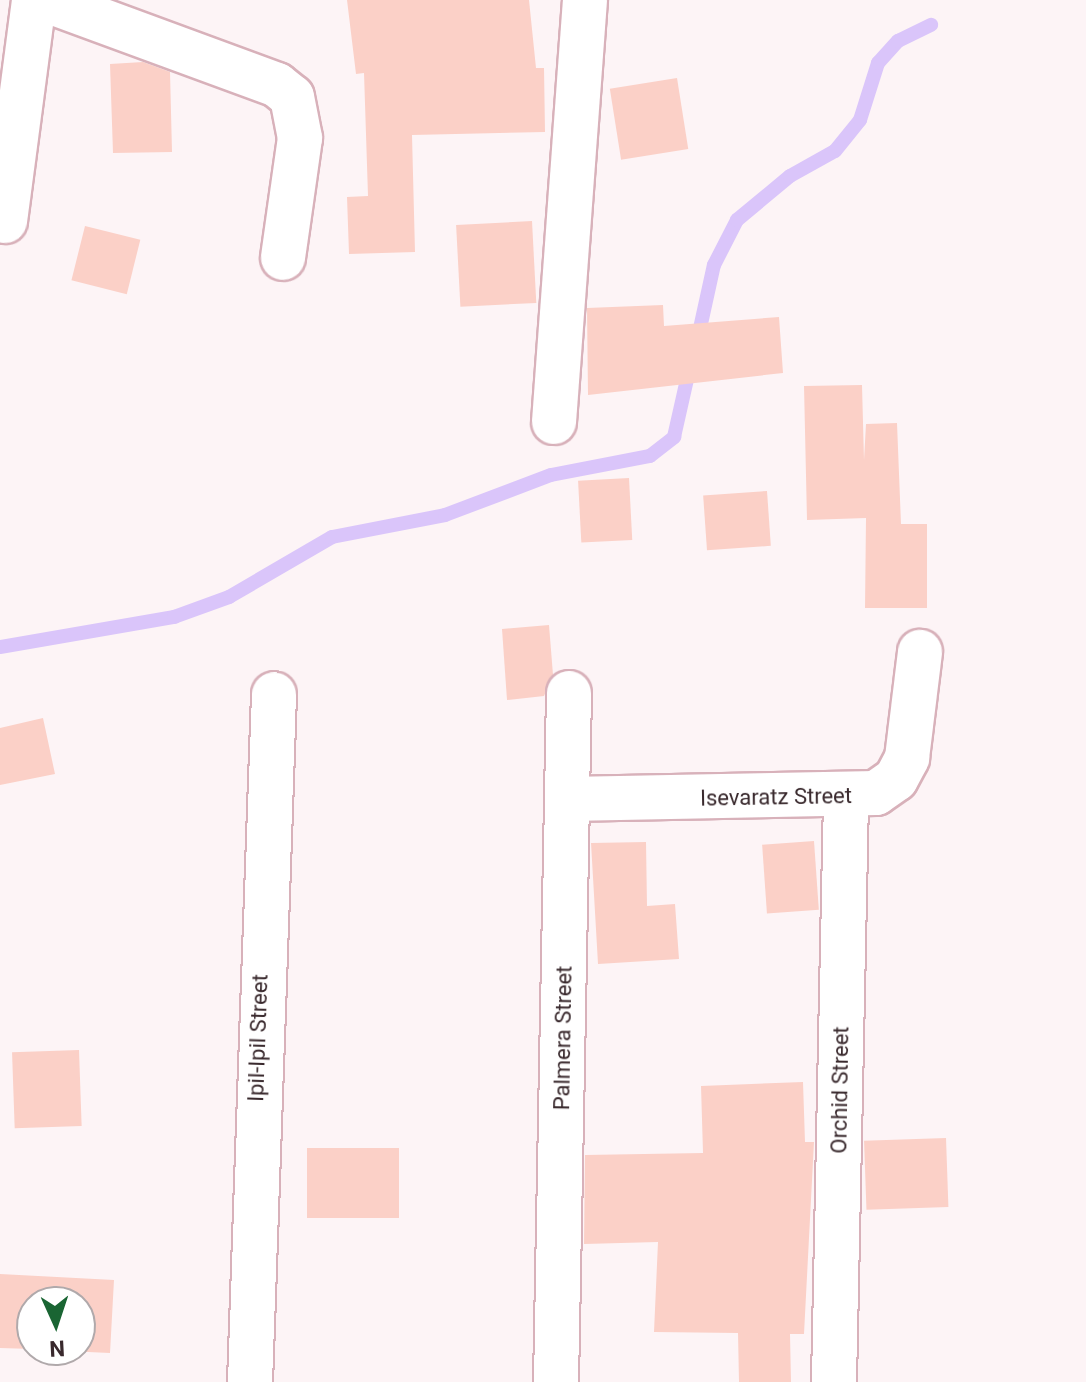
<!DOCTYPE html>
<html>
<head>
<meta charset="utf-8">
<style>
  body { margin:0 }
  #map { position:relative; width:1086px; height:1382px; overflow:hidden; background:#fdf4f6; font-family:Roboto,sans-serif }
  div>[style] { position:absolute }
  .stream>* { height:14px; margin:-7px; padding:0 7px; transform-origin:7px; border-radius:7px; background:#dac5fa }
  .building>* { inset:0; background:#fbd0c7; transform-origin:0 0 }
  .roads { filter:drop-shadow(2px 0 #d8b1ba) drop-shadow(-2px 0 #d8b1ba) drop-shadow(0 2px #d8b1ba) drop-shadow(0 -2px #d8b1ba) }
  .minor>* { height:44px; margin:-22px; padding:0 22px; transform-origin:22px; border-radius:22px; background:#fff }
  span { translate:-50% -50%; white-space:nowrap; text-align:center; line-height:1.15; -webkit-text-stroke:7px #fff; paint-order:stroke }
  .street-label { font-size:22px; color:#39292d }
  .north { position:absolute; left:16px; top:1286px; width:80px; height:80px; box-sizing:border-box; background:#fff; border:2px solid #b0a9ab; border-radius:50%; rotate:177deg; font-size:22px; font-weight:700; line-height:32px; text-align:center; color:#39292d }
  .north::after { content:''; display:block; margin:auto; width:28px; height:36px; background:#1a6533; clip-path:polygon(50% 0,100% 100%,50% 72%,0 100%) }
</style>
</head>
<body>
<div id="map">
  <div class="stream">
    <i style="left:697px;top:342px;width:79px;rotate:-77.6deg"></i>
    <i style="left:714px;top:265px;width:51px;rotate:-62.9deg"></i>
    <i style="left:737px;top:220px;width:69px;rotate:-39.7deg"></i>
    <i style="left:790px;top:176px;width:51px;rotate:-29.1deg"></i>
    <i style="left:835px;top:151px;width:40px;rotate:-51deg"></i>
    <i style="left:860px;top:120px;width:60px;rotate:-72.5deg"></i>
    <i style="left:878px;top:63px;width:30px;rotate:-48deg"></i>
    <i style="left:898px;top:41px;width:37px;rotate:-26deg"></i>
    <i style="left:0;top:647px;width:177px;rotate:-9.8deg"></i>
    <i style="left:174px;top:617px;width:59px;rotate:-20deg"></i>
    <i style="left:229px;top:597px;width:119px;rotate:-30.2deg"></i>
    <i style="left:332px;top:537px;width:115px;rotate:-11deg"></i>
    <i style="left:445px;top:515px;width:113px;rotate:-20.7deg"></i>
    <i style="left:551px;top:475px;width:101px;rotate:-10.9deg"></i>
    <i style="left:650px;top:456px;width:31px;rotate:-38deg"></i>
    <i style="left:674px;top:437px;width:73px;rotate:-77.3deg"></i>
  </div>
  <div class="building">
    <i style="clip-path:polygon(347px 0,529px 0,536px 68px,544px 68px,545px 132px,412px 135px,415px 252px,349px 254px,347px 197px,368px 196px,364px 73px,356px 74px)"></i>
    <i style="clip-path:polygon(143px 62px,170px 72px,172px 152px,113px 153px,110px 64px)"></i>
    <i style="left:677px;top:78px;width:72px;height:68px;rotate:81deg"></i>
    <i style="left:532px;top:221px;width:82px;height:76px;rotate:87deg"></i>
    <i style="left:85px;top:226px;width:57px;height:56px;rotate:14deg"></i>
    <i style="clip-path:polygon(663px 305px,664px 326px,779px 317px,783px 373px,588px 395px,587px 308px)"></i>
    <i style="clip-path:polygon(862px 385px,864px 460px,866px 424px,897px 423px,901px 524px,927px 524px,927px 608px,865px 608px,866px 518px,807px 520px,804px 386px)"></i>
    <i style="left:629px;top:478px;width:62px;height:51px;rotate:87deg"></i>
    <i style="left:767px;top:491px;width:55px;height:64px;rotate:86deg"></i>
    <i style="clip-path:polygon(549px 625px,553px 675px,544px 696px,507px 700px,502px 629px)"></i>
    <i style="clip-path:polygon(43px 718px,55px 774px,0 785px,0 728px)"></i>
    <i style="left:814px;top:841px;width:69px;height:52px;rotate:86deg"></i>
    <i style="clip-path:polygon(646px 842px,647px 906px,675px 904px,679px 959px,598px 964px,591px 843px)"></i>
    <i style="left:79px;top:1050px;width:76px;height:67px;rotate:88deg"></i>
    <i style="clip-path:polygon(803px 1082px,805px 1142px,814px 1142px,804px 1334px,790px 1334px,791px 1382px,739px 1382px,738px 1333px,654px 1332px,658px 1242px,584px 1244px,585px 1155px,703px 1153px,701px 1086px)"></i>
    <i style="left:946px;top:1138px;width:69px;height:82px;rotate:88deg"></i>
    <i style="left:307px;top:1148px;width:92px;height:70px"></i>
    <i style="clip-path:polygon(0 1274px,114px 1280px,110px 1353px,44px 1350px,80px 1350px,80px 1302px,32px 1302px,32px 1349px,0 1348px)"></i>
  </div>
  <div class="roads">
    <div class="minor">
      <i style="left:46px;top:0;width:246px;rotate:20.2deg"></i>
      <i style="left:277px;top:85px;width:19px;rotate:39deg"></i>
      <i style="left:292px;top:97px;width:42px;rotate:79deg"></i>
      <i style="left:300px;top:138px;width:121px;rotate:98.1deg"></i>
      <i style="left:5px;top:221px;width:223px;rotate:-82.5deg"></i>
      <i style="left:554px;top:422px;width:423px;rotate:-85.8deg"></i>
      <i style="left:568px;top:799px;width:308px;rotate:-1.1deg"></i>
      <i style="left:876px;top:793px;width:24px;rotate:-35deg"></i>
      <i style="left:896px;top:779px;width:24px;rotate:-62deg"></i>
      <i style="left:907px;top:758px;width:107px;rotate:-83deg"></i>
      <i style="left:250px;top:1382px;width:688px;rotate:-88deg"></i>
      <i style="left:556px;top:1382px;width:689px;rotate:-88.92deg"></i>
      <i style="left:834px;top:1382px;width:584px;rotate:-88.82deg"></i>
    </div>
  </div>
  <div class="street-label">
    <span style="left:776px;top:797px;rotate:-1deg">Isevaratz Street</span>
    <span style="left:258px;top:1038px;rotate:-88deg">Ipil-Ipil Street</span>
    <span style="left:563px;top:1038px;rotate:-89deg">Palmera Street</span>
    <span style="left:840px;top:1090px;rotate:-89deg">Orchid Street</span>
  </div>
  <div class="north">N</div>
</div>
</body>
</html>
